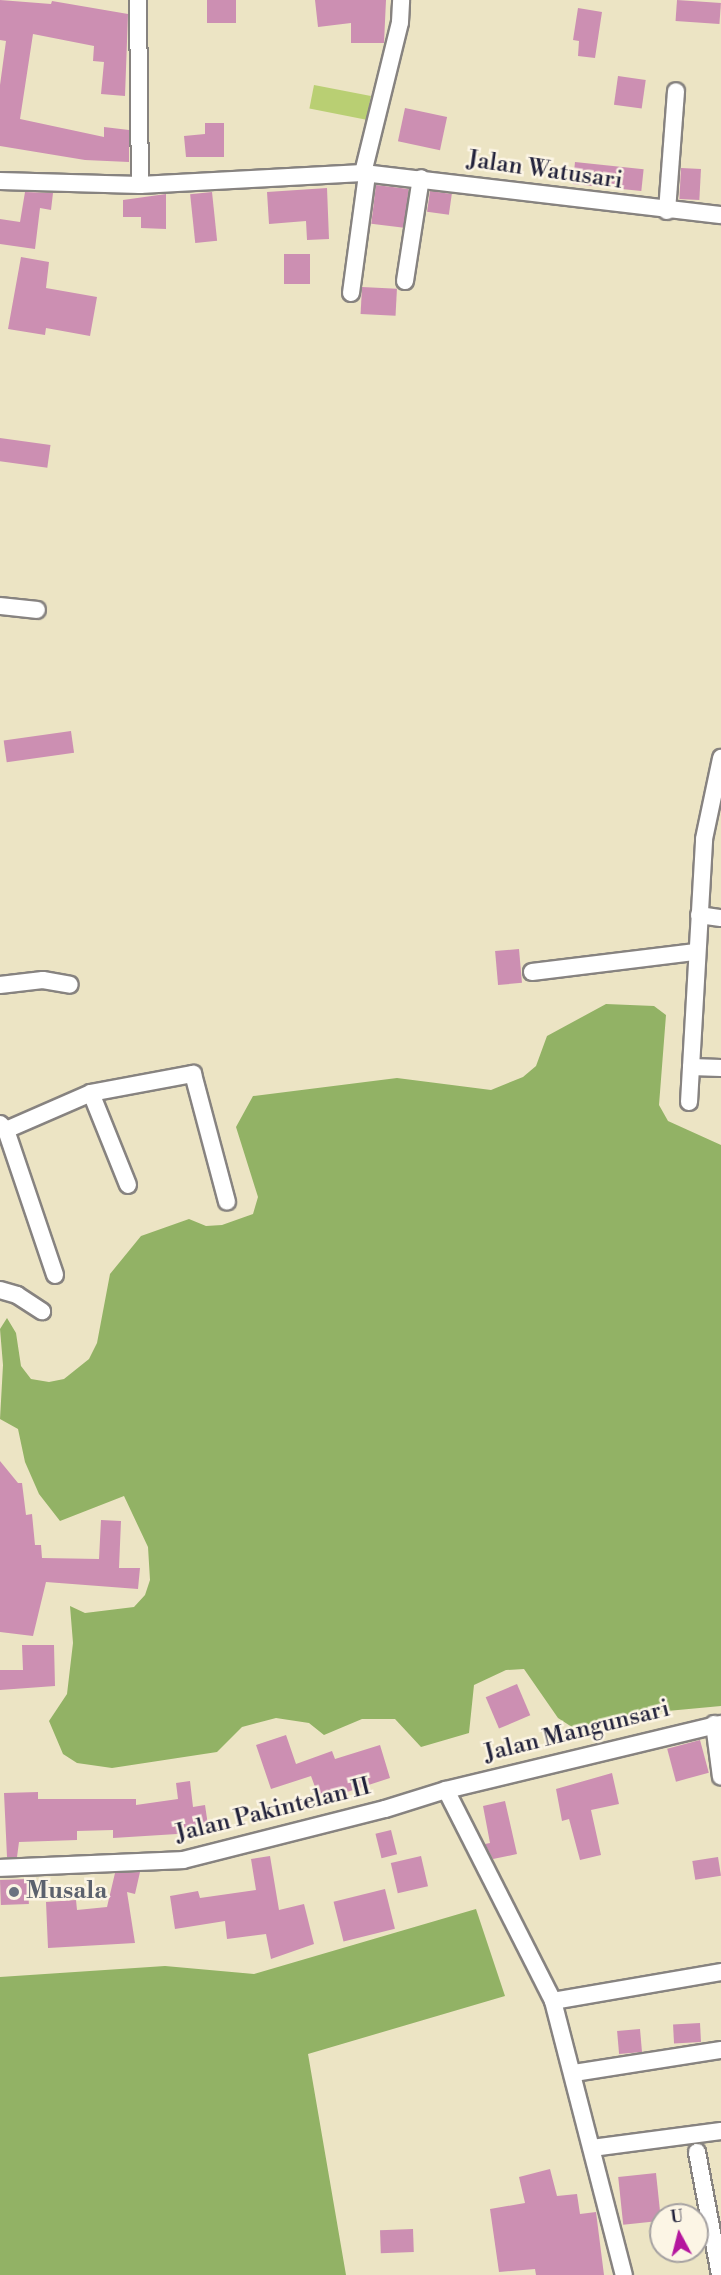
<!DOCTYPE html>
<html>
<head>
<meta charset="utf-8">
<style>
  body { margin:0 }
  #map { position:relative; width:721px; height:2275px; overflow:hidden; background:#ece4c4; font-family:"Libre Bodoni",serif }
  div>[style] { position:absolute }
  .green>* { inset:0; background:#b9cf73; transform-origin:0 0 }
  .forest>* { inset:0; background:#92b265 }
  .building>* { inset:0; background:#cc8fb2; transform-origin:0 0 }
  .roads { filter:drop-shadow(2px 0 #878380) drop-shadow(-2px 0 #878380) drop-shadow(0 2px #878380) drop-shadow(0 -2px #878380) }
  .street>* { height:16px; margin:-8px; padding:0 8px; transform-origin:8px; border-radius:8px; background:#fff }
  .dots>* { width:16px; height:16px; translate:-50% -50%; box-sizing:border-box; border:3px solid #fcf5e5; border-radius:50% }
  span { translate:-50% -50%; white-space:nowrap; text-align:center; line-height:1.15; -webkit-text-stroke:5px #fcf5e5; paint-order:stroke }
  .street-label { font-size:24px; color:#22223b }
  .worship-label { font-size:24px; color:#5b616d; font-weight:700 }
  .left { translate:0 -50%; text-align:left }
  .north { position:absolute; left:649px; top:2203px; width:60px; height:60px; box-sizing:border-box; background:#fcf5e5; border:2px solid #a5a1a1; border-radius:50%; rotate:353deg; font-size:16px; font-weight:700; line-height:24px; text-align:center; color:#22223b }
  .north::after { content:''; display:block; margin:auto; width:21px; height:27px; background:#b5179e; clip-path:polygon(50% 0,100% 100%,50% 72%,0 100%) }
</style>
</head>
<body>
<div id="map">
  <div class="green">
    <i style="left:314px;top:85px;width:58px;height:24px;rotate:11deg"></i>
  </div>
  <div class="forest">
    <i style="clip-path:polygon(606px 1004px,654px 1006px,666px 1015px,659px 1105px,668px 1121px,721px 1145px,721px 1706px,635px 1714px,604px 1725px,572px 1727px,558px 1718px,524px 1669px,506px 1670px,474px 1685px,469px 1733px,421px 1747px,395px 1719px,362px 1719px,324px 1735px,309px 1723px,276px 1718px,242px 1727px,217px 1752px,112px 1768px,77px 1763px,63px 1754px,49px 1721px,67px 1694px,73px 1643px,70px 1606px,85px 1613px,134px 1607px,145px 1595px,150px 1580px,148px 1547px,124px 1496px,60px 1521px,39px 1494px,25px 1462px,18px 1429px,0 1419px,3px 1365px,0 1329px,7px 1318px,16px 1333px,21px 1366px,31px 1379px,49px 1382px,64px 1379px,89px 1359px,97px 1343px,110px 1274px,141px 1236px,189px 1219px,206px 1226px,222px 1225px,253px 1214px,258px 1197px,236px 1127px,253px 1096px,397px 1078px,491px 1090px,523px 1077px,536px 1066px,547px 1036px)"></i>
    <i style="clip-path:polygon(476px 1909px,505px 1996px,308px 2054px,346px 2275px,0 2275px,0 1977px,165px 1966px,254px 1974px)"></i>
  </div>
  <div class="building">
    <i style="clip-path:polygon(0 0,51px 4px,52px 1px,128px 14px,125px 96px,101px 94px,104px 62px,93px 61px,94px 46px,33px 34px,20px 119px,104px 137px,104px 127px,129px 130px,129px 162px,85px 160px,0 146px,0 85px,6px 41px,0 40px)"></i>
    <i style="left:207px;top:0;width:29px;height:23px"></i>
    <i style="clip-path:polygon(315px 0,386px 0,384px 43px,351px 43px,351px 23px,318px 27px)"></i>
    <i style="left:677px;top:0;width:44px;height:21px;rotate:4deg"></i>
    <i style="clip-path:polygon(578px 8px,602px 12px,595px 58px,578px 56px,579px 41px,573px 40px)"></i>
    <i style="left:618px;top:76px;width:28px;height:29px;rotate:8deg"></i>
    <i style="left:405px;top:108px;width:43px;height:34px;rotate:12deg"></i>
    <i style="clip-path:polygon(205px 123px,224px 123px,224px 157px,186px 157px,184px 136px,205px 134px)"></i>
    <i style="left:575px;top:162px;width:69px;height:22px;rotate:6deg"></i>
    <i style="left:681px;top:168px;width:20px;height:31px;rotate:3deg"></i>
    <i style="left:376px;top:185px;width:33px;height:39px;rotate:7deg"></i>
    <i style="clip-path:polygon(327px 188px,329px 239px,307px 240px,306px 221px,269px 224px,267px 192px)"></i>
    <i style="left:430px;top:191px;width:22px;height:21px;rotate:8deg"></i>
    <i style="clip-path:polygon(25px 192px,53px 193px,51px 210px,40px 208px,35px 249px,0 244px,0 219px,20px 222px)"></i>
    <i style="left:212px;top:192px;width:49px;height:22px;rotate:84deg"></i>
    <i style="clip-path:polygon(166px 194px,166px 229px,141px 228px,141px 217px,123px 217px,123px 200px)"></i>
    <i style="left:284px;top:254px;width:26px;height:30px"></i>
    <i style="clip-path:polygon(21px 257px,49px 262px,46px 288px,97px 297px,90px 336px,46px 328px,45px 335px,8px 329px)"></i>
    <i style="left:362px;top:287px;width:35px;height:27px;rotate:3deg"></i>
    <i style="left:0;top:438px;width:51px;height:23px;rotate:8deg"></i>
    <i style="left:71px;top:731px;width:22px;height:68px;rotate:82deg"></i>
    <i style="left:519px;top:949px;width:34px;height:24px;rotate:85deg"></i>
    <i style="clip-path:polygon(0 1461px,18px 1483px,22px 1483px,26px 1515px,32px 1514px,35px 1545px,41px 1545px,42px 1558px,99px 1559px,101px 1520px,121px 1521px,119px 1568px,140px 1568px,138px 1589px,46px 1582px,33px 1636px,0 1632px)"></i>
    <i style="clip-path:polygon(22px 1645px,54px 1645px,55px 1686px,0 1690px,0 1670px,23px 1670px)"></i>
    <i style="left:517px;top:1684px;width:34px;height:34px;rotate:67deg"></i>
    <i style="clip-path:polygon(286px 1735px,296px 1764px,332px 1751px,335px 1759px,380px 1745px,390px 1778px,347px 1792px,349px 1797px,322px 1806px,311px 1776px,271px 1789px,256px 1745px)"></i>
    <i style="left:700px;top:1740px;width:34px;height:34px;rotate:75deg"></i>
    <i style="clip-path:polygon(612px 1773px,619px 1804px,591px 1810px,601px 1855px,580px 1860px,569px 1819px,562px 1821px,556px 1789px)"></i>
    <i style="clip-path:polygon(190px 1781px,193px 1807px,205px 1805px,209px 1832px,113px 1838px,113px 1830px,77px 1831px,77px 1840px,19px 1842px,17px 1857px,7px 1857px,4px 1793px,38px 1792px,38px 1799px,136px 1799px,136px 1805px,178px 1799px,176px 1783px)"></i>
    <i style="clip-path:polygon(505px 1801px,517px 1854px,493px 1859px,485px 1844px,490px 1843px,483px 1806px)"></i>
    <i style="left:391px;top:1830px;width:25px;height:16px;rotate:76deg"></i>
    <i style="clip-path:polygon(270px 1856px,279px 1910px,304px 1904px,314px 1944px,271px 1959px,266px 1934px,227px 1939px,225px 1921px,175px 1929px,170px 1896px,198px 1891px,200px 1898px,256px 1890px,251px 1859px)"></i>
    <i style="left:421px;top:1856px;width:31px;height:31px;rotate:77deg"></i>
    <i style="left:718px;top:1857px;width:19px;height:26px;rotate:81deg"></i>
    <i style="clip-path:polygon(140px 1872px,135px 1894px,127px 1892px,135px 1943px,48px 1948px,46px 1902px,76px 1900px,77px 1910px,107px 1907px,115px 1873px)"></i>
    <i style="left:28px;top:1879px;width:25px;height:28px;rotate:88deg"></i>
    <i style="left:385px;top:1889px;width:41px;height:53px;rotate:76deg"></i>
    <i style="left:700px;top:2023px;width:19px;height:27px;rotate:87deg"></i>
    <i style="left:640px;top:2029px;width:23px;height:23px;rotate:85deg"></i>
    <i style="clip-path:polygon(550px 2169px,557px 2196px,577px 2194px,580px 2214px,596px 2212px,604px 2275px,536px 2275px,535px 2269px,499px 2272px,490px 2209px,525px 2203px,519px 2177px)"></i>
    <i style="left:656px;top:2173px;width:48px;height:38px;rotate:84deg"></i>
    <i style="left:413px;top:2229px;width:23px;height:33px;rotate:88deg"></i>
  </div>
  <div class="roads">
    <div class="street">
      <i style="left:138px;top:0;width:185px;rotate:89.4deg"></i>
      <i style="left:363px;top:173px;width:155px;rotate:-76.2deg"></i>
      <i style="left:400px;top:22px;width:22px;rotate:-87deg"></i>
      <i style="left:0;top:181px;width:140px;rotate:1.6deg"></i>
      <i style="left:140px;top:185px;width:223px;rotate:-3.1deg"></i>
      <i style="left:363px;top:173px;width:360px;rotate:6.7deg"></i>
      <i style="left:667px;top:211px;width:120px;rotate:-85.7deg"></i>
      <i style="left:405px;top:281px;width:104px;rotate:-81.2deg"></i>
      <i style="left:351px;top:293px;width:120px;rotate:-82.3deg"></i>
      <i style="left:0;top:606px;width:37px;rotate:6deg"></i>
      <i style="left:699px;top:915px;width:22px;rotate:8deg"></i>
      <i style="left:532px;top:972px;width:165px;rotate:-7deg"></i>
      <i style="left:0;top:985px;width:43px;rotate:-6.6deg"></i>
      <i style="left:43px;top:980px;width:27px;rotate:10deg"></i>
      <i style="left:691px;top:1067px;width:30px;rotate:2deg"></i>
      <i style="left:91px;top:1093px;width:99px;rotate:68.1deg"></i>
      <i style="left:689px;top:1102px;width:263px;rotate:-86.7deg"></i>
      <i style="left:704px;top:839px;width:83px;rotate:-78.1deg"></i>
      <i style="left:0;top:1124px;width:8px;rotate:45deg"></i>
      <i style="left:6px;top:1130px;width:153px;rotate:71.3deg"></i>
      <i style="left:6px;top:1130px;width:93px;rotate:-23.5deg"></i>
      <i style="left:91px;top:1093px;width:104px;rotate:-10.6deg"></i>
      <i style="left:193px;top:1074px;width:132px;rotate:75.1deg"></i>
      <i style="left:0;top:1290px;width:18px;rotate:16deg"></i>
      <i style="left:17px;top:1295px;width:30px;rotate:33deg"></i>
      <i style="left:714px;top:1724px;width:53px;rotate:82.5deg"></i>
      <i style="left:446px;top:1790px;width:237px;rotate:63.1deg"></i>
      <i style="left:553px;top:2001px;width:283px;rotate:75.5deg"></i>
      <i style="left:0;top:1868px;width:183px;rotate:-2.5deg"></i>
      <i style="left:183px;top:1860px;width:208px;rotate:-14.2deg"></i>
      <i style="left:385px;top:1809px;width:64px;rotate:-17.3deg"></i>
      <i style="left:446px;top:1790px;width:283px;rotate:-13.5deg"></i>
      <i style="left:553px;top:2001px;width:170px;rotate:-9.8deg"></i>
      <i style="left:574px;top:2073px;width:149px;rotate:-8.9deg"></i>
      <i style="left:592px;top:2148px;width:130px;rotate:-7.5deg"></i>
      <i style="left:697px;top:2152px;width:125px;rotate:79.4deg"></i>
    </div>
  </div>
  <div class="dots">
    <i style="left:14px;top:1892px;background:#6b7280"></i>
  </div>
  <div class="street-label">
    <span style="left:545px;top:171px;rotate:8deg">Jalan Watusari</span>
    <span style="left:577px;top:1732px;rotate:-14deg">Jalan Mangunsari</span>
    <span style="left:273px;top:1811px;rotate:-14deg">Jalan Pakintelan II</span>
  </div>
  <div class="worship-label">
    <span class="left" style="left:26px;top:1892px">Musala</span>
  </div>
  <div class="north">U</div>
</div>
</body>
</html>
